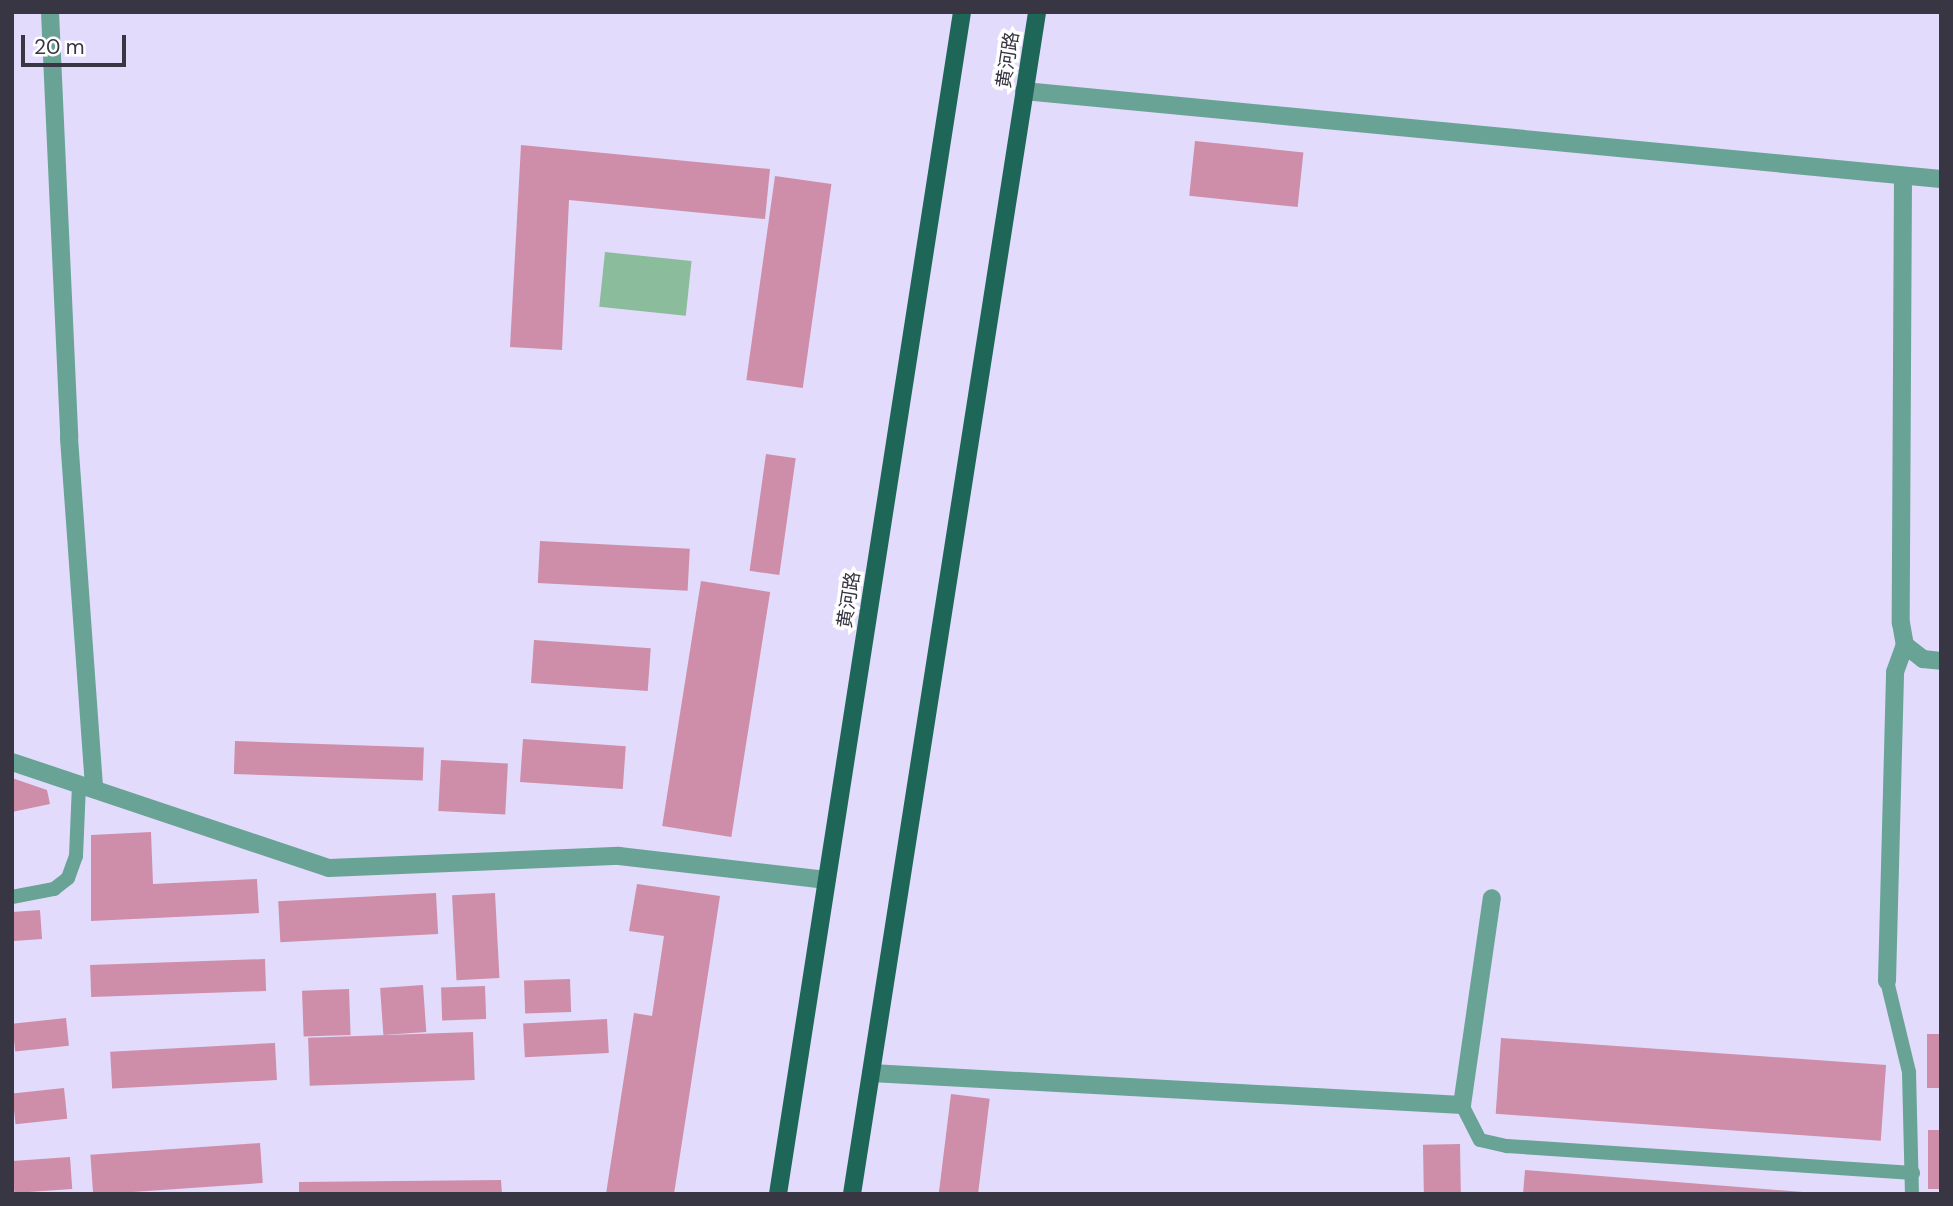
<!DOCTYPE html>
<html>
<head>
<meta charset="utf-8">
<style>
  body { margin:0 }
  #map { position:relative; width:1953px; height:1206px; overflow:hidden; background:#e2dbfc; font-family:"DM Sans","Noto Sans SC",sans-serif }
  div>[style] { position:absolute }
  .green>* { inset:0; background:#8bbc9b; transform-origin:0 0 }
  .building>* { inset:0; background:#ce8ea9; transform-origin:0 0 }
  .service>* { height:14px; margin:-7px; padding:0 7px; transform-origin:7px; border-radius:7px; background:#68a395 }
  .minor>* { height:18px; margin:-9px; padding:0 9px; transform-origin:9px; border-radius:9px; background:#68a395 }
  .primary>* { height:18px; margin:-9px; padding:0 9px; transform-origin:9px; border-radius:9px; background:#1e6658 }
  span { translate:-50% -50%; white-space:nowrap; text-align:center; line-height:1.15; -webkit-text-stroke:7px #fff; paint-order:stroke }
  .street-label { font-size:19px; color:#393643 }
  .frame { position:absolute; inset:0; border:14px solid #393643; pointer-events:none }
  .scale { position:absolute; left:21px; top:35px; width:105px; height:32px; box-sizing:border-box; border:4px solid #393643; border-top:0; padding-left:9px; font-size:21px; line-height:24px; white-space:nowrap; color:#393643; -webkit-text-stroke:5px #fff; paint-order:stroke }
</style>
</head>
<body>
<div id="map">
  <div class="green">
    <i style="left:605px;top:252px;width:87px;height:55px;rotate:6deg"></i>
  </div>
  <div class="building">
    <i style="left:1195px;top:141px;width:109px;height:55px;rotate:6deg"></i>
    <i style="clip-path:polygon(521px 145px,770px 169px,765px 219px,569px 200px,562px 350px,510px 347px)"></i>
    <i style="left:775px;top:176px;width:57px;height:206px;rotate:8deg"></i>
    <i style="left:766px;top:454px;width:30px;height:118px;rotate:8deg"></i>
    <i style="left:540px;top:541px;width:150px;height:42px;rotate:3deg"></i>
    <i style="left:701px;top:581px;width:70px;height:248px;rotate:9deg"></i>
    <i style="left:534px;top:640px;width:117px;height:43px;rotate:4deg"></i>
    <i style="left:523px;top:739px;width:103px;height:43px;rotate:4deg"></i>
    <i style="left:235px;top:741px;width:189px;height:33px;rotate:2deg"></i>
    <i style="left:441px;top:760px;width:67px;height:51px;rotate:3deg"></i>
    <i style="clip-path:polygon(12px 778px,47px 790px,50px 804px,12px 812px)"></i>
    <i style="clip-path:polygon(151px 832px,153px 884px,257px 879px,259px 913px,91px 921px,91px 835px)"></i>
    <i style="clip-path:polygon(637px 884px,720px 896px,674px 1194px,606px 1194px,634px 1013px,652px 1016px,664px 936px,629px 931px)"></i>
    <i style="left:436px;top:893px;width:41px;height:158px;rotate:87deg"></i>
    <i style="left:495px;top:893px;width:85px;height:43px;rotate:87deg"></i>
    <i style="left:40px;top:910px;width:29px;height:28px;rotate:86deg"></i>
    <i style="left:265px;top:959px;width:32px;height:175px;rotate:88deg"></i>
    <i style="left:570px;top:979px;width:33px;height:46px;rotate:88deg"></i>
    <i style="left:423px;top:985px;width:47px;height:43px;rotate:86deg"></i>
    <i style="left:485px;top:986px;width:33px;height:44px;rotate:88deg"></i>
    <i style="left:349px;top:989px;width:46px;height:47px;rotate:88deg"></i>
    <i style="left:66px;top:1018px;width:28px;height:54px;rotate:84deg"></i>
    <i style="left:607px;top:1019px;width:34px;height:84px;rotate:87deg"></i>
    <i style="left:473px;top:1032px;width:48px;height:165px;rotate:88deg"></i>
    <i style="left:1927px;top:1034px;width:14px;height:54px"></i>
    <i style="left:1501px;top:1038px;width:386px;height:76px;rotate:4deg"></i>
    <i style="left:275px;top:1043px;width:37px;height:165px;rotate:87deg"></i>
    <i style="left:64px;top:1088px;width:31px;height:52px;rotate:84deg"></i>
    <i style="left:951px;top:1094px;width:39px;height:101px;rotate:7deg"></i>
    <i style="left:1928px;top:1130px;width:13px;height:59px"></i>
    <i style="left:260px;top:1143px;width:40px;height:170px;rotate:86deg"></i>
    <i style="left:1460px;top:1144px;width:50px;height:37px;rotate:89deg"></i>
    <i style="left:70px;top:1157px;width:32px;height:58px;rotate:86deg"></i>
    <i style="clip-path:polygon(1525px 1170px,1803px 1192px,1803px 1194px,1523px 1194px)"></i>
    <i style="clip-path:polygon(501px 1180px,502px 1194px,299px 1194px,299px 1182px)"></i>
  </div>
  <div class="service">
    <i style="left:12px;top:897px;width:43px;rotate:-10.8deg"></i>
    <i style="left:54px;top:889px;width:18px;rotate:-38deg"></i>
    <i style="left:68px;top:878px;width:23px;rotate:-70deg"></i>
    <i style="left:76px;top:856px;width:72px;rotate:-87.6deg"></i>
    <i style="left:1887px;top:981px;width:94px;rotate:76.4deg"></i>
    <i style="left:1909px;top:1072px;width:122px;rotate:88.6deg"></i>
    <i style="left:1462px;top:1105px;width:39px;rotate:63deg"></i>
    <i style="left:1480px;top:1140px;width:28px;rotate:13deg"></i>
    <i style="left:1507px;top:1146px;width:407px;rotate:3.8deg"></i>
  </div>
  <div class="minor">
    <i style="left:50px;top:12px;width:426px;rotate:87.4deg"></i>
    <i style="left:69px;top:438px;width:352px;rotate:85.9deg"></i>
    <i style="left:1024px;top:91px;width:921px;rotate:5.48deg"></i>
    <i style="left:1903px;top:176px;width:447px;rotate:90.3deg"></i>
    <i style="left:1901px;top:623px;width:22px;rotate:80deg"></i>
    <i style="left:1905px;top:645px;width:23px;rotate:38deg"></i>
    <i style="left:1923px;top:659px;width:18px;rotate:6deg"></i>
    <i style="left:12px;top:762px;width:334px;rotate:18.5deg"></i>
    <i style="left:329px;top:868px;width:290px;rotate:-2.4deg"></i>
    <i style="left:619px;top:856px;width:209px;rotate:6.6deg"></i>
    <i style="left:1887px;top:981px;width:309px;rotate:-88.5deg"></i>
    <i style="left:1895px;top:672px;width:29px;rotate:-70deg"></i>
    <i style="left:871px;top:1073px;width:592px;rotate:3.1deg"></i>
    <i style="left:1462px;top:1105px;width:209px;rotate:-81.8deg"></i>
  </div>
  <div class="primary">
    <i style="left:778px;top:1194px;width:1196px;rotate:-81.15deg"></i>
    <i style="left:852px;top:1194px;width:1196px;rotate:-81.1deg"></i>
  </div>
  <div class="street-label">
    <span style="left:1008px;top:60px;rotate:-81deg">黄河路</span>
    <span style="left:849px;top:600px;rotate:-81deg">黄河路</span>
  </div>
  <div class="frame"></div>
  <div class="scale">20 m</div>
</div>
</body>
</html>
